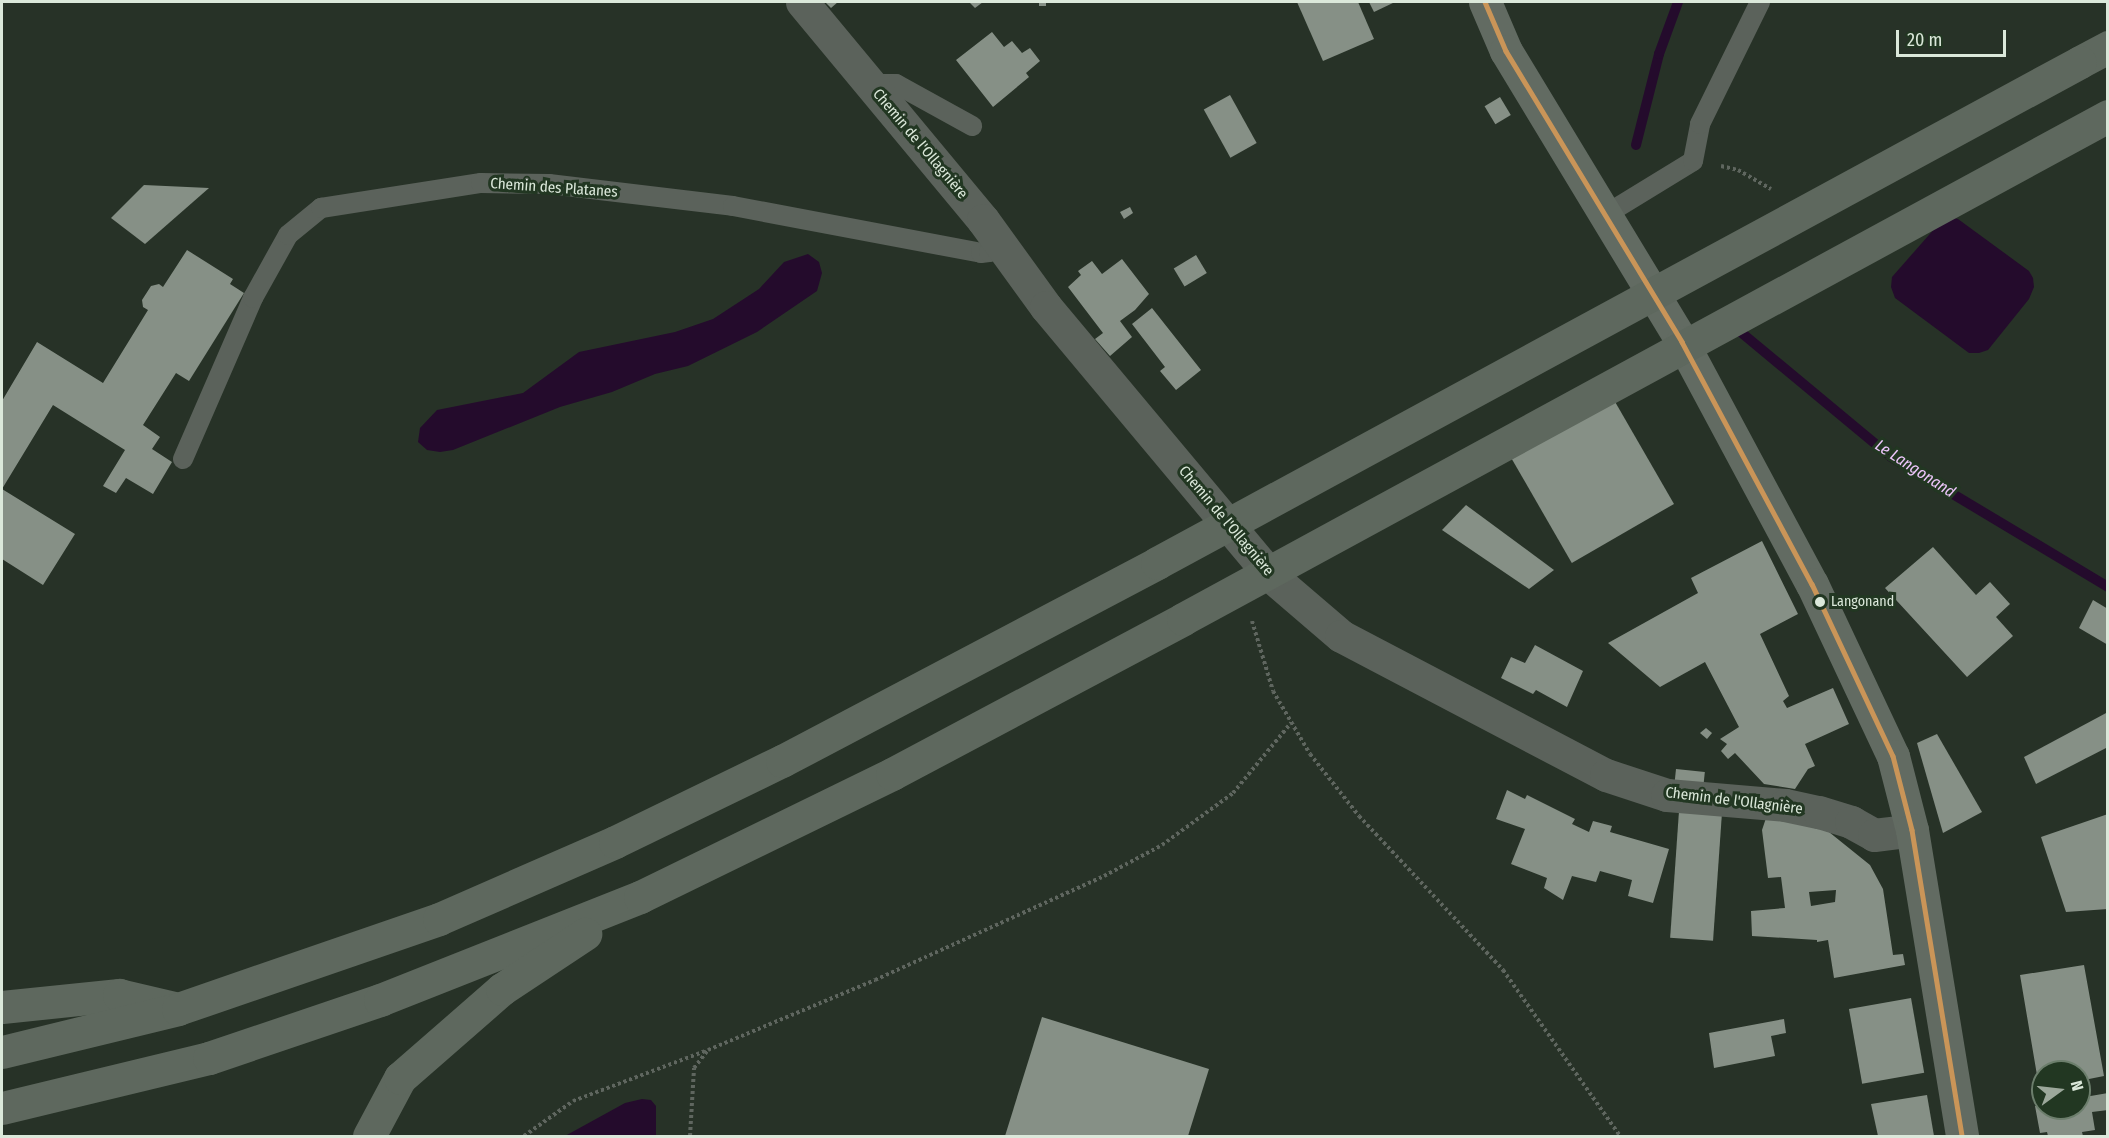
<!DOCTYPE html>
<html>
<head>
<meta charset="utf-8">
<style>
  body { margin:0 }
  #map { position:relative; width:2109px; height:1138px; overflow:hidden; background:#273227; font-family:"Fira Sans Condensed",sans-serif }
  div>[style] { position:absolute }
  .water>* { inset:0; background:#240b2c }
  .stream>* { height:10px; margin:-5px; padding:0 5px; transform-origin:5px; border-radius:5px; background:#240b2c }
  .building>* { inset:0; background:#869086; transform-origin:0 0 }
  .path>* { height:4px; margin-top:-2px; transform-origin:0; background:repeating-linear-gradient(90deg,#5f665f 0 3px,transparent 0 6px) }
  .lane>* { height:20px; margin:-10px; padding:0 10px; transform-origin:10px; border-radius:10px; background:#5b625b }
  .street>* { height:33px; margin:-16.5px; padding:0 16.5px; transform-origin:16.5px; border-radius:16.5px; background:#5b625b }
  .primary>* { height:33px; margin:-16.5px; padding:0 16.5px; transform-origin:16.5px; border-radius:16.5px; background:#626b62 }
  .highway>* { height:33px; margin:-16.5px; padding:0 16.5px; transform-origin:16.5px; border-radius:16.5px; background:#5e685e }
  .highway-bridge>* { height:33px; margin:-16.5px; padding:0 16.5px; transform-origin:16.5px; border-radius:16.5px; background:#5e685e }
  .bus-1>* { height:4.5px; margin:-2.25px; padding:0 2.25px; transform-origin:2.25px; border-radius:2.25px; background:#ca9558 }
  .dots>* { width:16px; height:16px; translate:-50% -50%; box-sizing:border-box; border:3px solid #223722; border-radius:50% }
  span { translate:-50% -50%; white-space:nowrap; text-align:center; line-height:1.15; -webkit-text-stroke:6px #223722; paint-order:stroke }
  .bus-label { font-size:14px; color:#dbe8da }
  .left { translate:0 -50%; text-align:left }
  .street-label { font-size:15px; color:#dbe8da }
  .water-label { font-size:16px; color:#efc7fd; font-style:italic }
  .frame { position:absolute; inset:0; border:3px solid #dbe8da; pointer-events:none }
  .north { position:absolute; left:2031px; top:1060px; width:60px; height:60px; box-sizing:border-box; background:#223722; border:2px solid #6c7e6c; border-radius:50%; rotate:75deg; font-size:16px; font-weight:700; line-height:24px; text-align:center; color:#dbe8da }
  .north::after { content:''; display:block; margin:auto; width:21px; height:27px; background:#9ca89b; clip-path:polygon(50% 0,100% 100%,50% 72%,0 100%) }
  .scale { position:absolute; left:1896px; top:30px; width:110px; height:27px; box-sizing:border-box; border:3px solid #dbe8da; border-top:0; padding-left:8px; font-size:18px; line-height:21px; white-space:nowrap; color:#dbe8da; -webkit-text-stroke:4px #223722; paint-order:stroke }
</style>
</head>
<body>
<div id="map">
  <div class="water">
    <i style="clip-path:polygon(1950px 217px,1958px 219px,2029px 271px,2033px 278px,2034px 287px,2029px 299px,1988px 350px,1979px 353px,1969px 353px,1895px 298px,1891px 287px,1892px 277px,1943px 219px)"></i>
    <i style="clip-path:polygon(808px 254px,819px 262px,822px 273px,817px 291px,757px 332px,688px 366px,655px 374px,612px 392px,560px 407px,453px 450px,440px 452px,427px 450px,418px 442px,420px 428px,437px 410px,523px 393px,579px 352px,675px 332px,713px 319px,759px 289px,784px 262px)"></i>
    <i style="clip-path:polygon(642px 1099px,651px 1100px,656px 1106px,656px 1136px,565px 1136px,625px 1103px)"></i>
  </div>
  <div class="stream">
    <i style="left:1636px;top:145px;width:94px;rotate:-75.8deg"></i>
    <i style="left:1659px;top:54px;width:55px;rotate:-69.9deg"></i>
    <i style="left:1737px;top:329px;width:200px;rotate:39.7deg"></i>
    <i style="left:1891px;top:457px;width:253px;rotate:30.9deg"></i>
  </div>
  <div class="building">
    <i style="clip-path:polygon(825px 2px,838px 2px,831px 8px)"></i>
    <i style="clip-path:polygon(969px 2px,983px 2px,975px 8px)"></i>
    <i style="left:1039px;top:2px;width:7px;height:4px"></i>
    <i style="clip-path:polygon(1297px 2px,1358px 2px,1374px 39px,1323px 61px)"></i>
    <i style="clip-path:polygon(1369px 2px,1395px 2px,1374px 12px)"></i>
    <i style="clip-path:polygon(992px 32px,1004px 47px,1012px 41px,1022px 53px,1030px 48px,1040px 61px,1026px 73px,1029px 77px,993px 107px,956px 60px)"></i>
    <i style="left:1230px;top:95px;width:55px;height:30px;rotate:61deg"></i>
    <i style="left:1500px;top:97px;width:21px;height:18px;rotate:59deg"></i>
    <i style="clip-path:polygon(144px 185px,209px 188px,145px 244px,111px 218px)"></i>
    <i style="clip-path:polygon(1130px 207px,1133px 213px,1124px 219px,1120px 212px)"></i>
    <i style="clip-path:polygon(187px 250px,233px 279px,230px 284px,244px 293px,189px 381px,176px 373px,143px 425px,160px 437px,152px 449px,172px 462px,153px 494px,126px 478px,116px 493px,103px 486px,125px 450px,53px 405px,2px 489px,75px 534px,43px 585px,2px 559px,2px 401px,37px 342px,103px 383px,148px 310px,143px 307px,142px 300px,151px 286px,159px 284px,163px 287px)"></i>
    <i style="left:1196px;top:255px;width:21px;height:26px;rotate:59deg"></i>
    <i style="clip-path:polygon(1122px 259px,1149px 294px,1135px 310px,1120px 321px,1132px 337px,1110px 356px,1095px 339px,1103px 333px,1068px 287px,1081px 275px,1078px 271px,1092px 261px,1102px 274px)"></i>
    <i style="clip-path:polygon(1152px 308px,1201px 370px,1176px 390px,1160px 371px,1165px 367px,1132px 324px)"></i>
    <i style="left:1614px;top:400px;width:120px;height:118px;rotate:60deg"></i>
    <i style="clip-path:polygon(1466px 505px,1554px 570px,1529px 589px,1442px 530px)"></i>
    <i style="clip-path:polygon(1762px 541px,1798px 614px,1760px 634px,1789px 696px,1783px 701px,1787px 708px,1833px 688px,1849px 724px,1805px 744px,1815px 766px,1808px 769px,1795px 789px,1764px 784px,1735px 753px,1728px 759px,1721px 751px,1727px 744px,1720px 739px,1739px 727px,1705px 662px,1660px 687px,1608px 643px,1698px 593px,1691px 578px)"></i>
    <i style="clip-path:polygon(1933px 547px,1976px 595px,1990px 582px,2010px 604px,1996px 617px,2013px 636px,1967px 677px,1885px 588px)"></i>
    <i style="clip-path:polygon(2093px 600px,2108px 609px,2108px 645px,2079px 628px)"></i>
    <i style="clip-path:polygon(1535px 645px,1583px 671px,1567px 707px,1536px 690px,1533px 694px,1501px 678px,1511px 657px,1525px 663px)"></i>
    <i style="clip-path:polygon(2108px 712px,2108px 747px,2036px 784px,2024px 757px)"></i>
    <i style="clip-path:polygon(1706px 728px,1712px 733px,1707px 739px,1700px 733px)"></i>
    <i style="clip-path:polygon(1937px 734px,1982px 812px,1943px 833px,1917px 743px)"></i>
    <i style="left:1676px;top:769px;width:29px;height:13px;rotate:6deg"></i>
    <i style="clip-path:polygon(1507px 790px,1525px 799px,1527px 795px,1575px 819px,1572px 824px,1589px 832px,1593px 821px,1612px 826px,1610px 832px,1669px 849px,1653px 903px,1628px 896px,1632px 880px,1600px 871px,1596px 882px,1572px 876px,1563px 900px,1544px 888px,1547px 878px,1511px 864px,1525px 829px,1496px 819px)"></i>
    <i style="left:1679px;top:811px;width:43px;height:127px;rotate:4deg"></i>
    <i style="clip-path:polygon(2108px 814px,2108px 909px,2066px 912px,2041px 837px)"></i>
    <i style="clip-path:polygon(evenodd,1766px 818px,1796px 821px,1829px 832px,1870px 865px,1883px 889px,1893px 955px,1903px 954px,1905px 965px,1834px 978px,1828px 940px,1817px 942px,1817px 940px,1752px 936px,1751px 911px,1785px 908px,1781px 877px,1768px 878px,1762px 830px,1766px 818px,1836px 890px,1835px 902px,1811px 906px,1809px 892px,1836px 890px)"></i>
    <i style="clip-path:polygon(2084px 965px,2104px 1076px,2079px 1081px,2079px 1072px,2043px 1072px,2043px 1087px,2039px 1087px,2020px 975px)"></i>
    <i style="left:1911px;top:998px;width:76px;height:63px;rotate:80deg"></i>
    <i style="clip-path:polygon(1042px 1017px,1209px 1069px,1188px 1136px,1005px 1136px)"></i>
    <i style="clip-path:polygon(1784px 1019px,1786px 1033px,1771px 1036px,1775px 1056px,1714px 1068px,1709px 1033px)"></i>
    <i style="clip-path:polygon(2108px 1093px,2108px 1110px,2092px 1112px,2095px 1130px,2082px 1132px,2083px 1136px,2048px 1136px,2047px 1132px,2040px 1133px,2035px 1106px,2079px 1108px,2079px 1098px)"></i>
    <i style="clip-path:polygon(1927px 1095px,1934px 1136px,1878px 1136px,1871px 1104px)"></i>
  </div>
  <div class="path">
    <i style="left:1721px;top:166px;width:17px;rotate:13deg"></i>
    <i style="left:1738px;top:170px;width:38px;rotate:30deg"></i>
    <i style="left:1252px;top:621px;width:73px;rotate:73.3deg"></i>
    <i style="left:1273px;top:691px;width:73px;rotate:59.6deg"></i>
    <i style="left:1310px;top:754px;width:79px;rotate:51.7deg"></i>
    <i style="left:1359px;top:816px;width:211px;rotate:46.9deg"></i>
    <i style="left:1503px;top:970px;width:203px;rotate:54.8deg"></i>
    <i style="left:524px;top:1136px;width:60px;rotate:-35.5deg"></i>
    <i style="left:573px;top:1101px;width:144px;rotate:-20.7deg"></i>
    <i style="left:708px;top:1050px;width:181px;rotate:-22.7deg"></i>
    <i style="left:875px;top:980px;width:252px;rotate:-24.4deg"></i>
    <i style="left:1104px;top:876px;width:66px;rotate:-28.1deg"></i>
    <i style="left:1162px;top:845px;width:88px;rotate:-36.2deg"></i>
    <i style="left:1233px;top:793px;width:91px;rotate:-50.4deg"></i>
    <i style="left:690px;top:1136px;width:68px;rotate:-86.6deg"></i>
    <i style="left:694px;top:1068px;width:23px;rotate:-52deg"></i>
  </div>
  <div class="lane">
    <i style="left:875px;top:90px;width:9px;rotate:-41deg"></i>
    <i style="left:882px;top:84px;width:14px"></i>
    <i style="left:896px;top:84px;width:87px;rotate:28.9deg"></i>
    <i style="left:1605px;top:215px;width:103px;rotate:-31.5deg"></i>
    <i style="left:1693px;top:161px;width:38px;rotate:-79deg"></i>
    <i style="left:1700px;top:124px;width:136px;rotate:-63.8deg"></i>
    <i style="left:183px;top:459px;width:176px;rotate:-66.5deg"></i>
    <i style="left:253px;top:298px;width:72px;rotate:-60.9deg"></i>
    <i style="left:288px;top:235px;width:43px;rotate:-39.3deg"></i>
    <i style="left:321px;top:208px;width:162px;rotate:-8.9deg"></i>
    <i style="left:481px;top:183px;width:68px;rotate:0.8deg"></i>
    <i style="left:549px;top:184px;width:185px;rotate:6.8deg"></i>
    <i style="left:733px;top:206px;width:252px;rotate:10.7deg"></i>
    <i style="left:981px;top:253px;width:8px;rotate:-7deg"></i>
    <i style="left:989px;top:252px;width:14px;rotate:-30deg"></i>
  </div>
  <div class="street">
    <i style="left:802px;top:2px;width:283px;rotate:50.3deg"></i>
    <i style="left:983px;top:220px;width:107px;rotate:54.1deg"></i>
    <i style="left:1046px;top:307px;width:351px;rotate:50.1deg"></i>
    <i style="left:1271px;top:576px;width:92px;rotate:40.6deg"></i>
    <i style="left:1341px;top:636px;width:299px;rotate:27.7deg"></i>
    <i style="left:1606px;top:775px;width:64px;rotate:18.2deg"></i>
    <i style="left:1667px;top:795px;width:118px;rotate:4.8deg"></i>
    <i style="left:1785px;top:805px;width:35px;rotate:12deg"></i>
    <i style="left:1819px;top:812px;width:34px;rotate:17deg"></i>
    <i style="left:1851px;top:822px;width:26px;rotate:29deg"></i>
    <i style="left:1874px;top:835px;width:38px;rotate:-7deg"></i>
  </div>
  <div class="primary">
    <i style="left:1485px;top:2px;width:53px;rotate:66.8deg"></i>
    <i style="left:1506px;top:51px;width:340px;rotate:58.8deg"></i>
    <i style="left:1682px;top:342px;width:275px;rotate:61.8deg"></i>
    <i style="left:1812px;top:584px;width:190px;rotate:64.8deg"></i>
    <i style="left:1893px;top:756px;width:76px;rotate:75.6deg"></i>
    <i style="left:1912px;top:830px;width:310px;rotate:80.7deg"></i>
  </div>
  <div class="highway">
    <i style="left:2080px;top:62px;width:32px;rotate:-28deg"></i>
    <i style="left:2px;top:1007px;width:118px;rotate:-5.9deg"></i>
    <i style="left:119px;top:995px;width:57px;rotate:13.3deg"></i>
    <i style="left:2px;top:1052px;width:181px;rotate:-13.7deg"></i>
    <i style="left:178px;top:1009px;width:276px;rotate:-19deg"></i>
    <i style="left:439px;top:919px;width:192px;rotate:-23.6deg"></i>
    <i style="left:615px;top:842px;width:186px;rotate:-25.9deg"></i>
    <i style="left:782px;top:761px;width:424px;rotate:-27.8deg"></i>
    <i style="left:2px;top:1108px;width:213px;rotate:-13.6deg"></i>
    <i style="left:209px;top:1058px;width:181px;rotate:-18.7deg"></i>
    <i style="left:380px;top:1000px;width:280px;rotate:-21.6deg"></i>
    <i style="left:640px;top:897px;width:280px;rotate:-26deg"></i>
    <i style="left:892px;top:774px;width:330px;rotate:-28deg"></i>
    <i style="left:369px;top:1136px;width:66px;rotate:-61.9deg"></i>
    <i style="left:400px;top:1078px;width:135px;rotate:-41.1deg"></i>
    <i style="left:502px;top:989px;width:100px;rotate:-33.5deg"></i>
  </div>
  <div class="highway-bridge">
    <i style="left:1157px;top:563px;width:1050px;rotate:-28.49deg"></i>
    <i style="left:1183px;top:619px;width:1053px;rotate:-28.54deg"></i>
  </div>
  <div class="bus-1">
    <i style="left:1485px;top:2px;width:53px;rotate:66.8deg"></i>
    <i style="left:1506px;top:51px;width:340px;rotate:58.8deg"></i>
    <i style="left:1682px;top:342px;width:275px;rotate:61.8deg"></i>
    <i style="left:1812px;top:584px;width:190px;rotate:64.8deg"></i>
    <i style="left:1893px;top:756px;width:76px;rotate:75.6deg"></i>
    <i style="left:1912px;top:830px;width:310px;rotate:80.7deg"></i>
  </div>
  <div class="dots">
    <i style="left:1820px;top:602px;background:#dbe8da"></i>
  </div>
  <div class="bus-label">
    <span class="left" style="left:1831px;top:602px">Langonand</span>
  </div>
  <div class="street-label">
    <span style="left:920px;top:144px;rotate:50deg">Chemin de l'Ollagnière</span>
    <span style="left:554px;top:188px;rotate:4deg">Chemin des Platanes</span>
    <span style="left:1226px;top:521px;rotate:50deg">Chemin de l'Ollagnière</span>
    <span style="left:1734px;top:801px;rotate:7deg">Chemin de l'Ollagnière</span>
  </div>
  <div class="water-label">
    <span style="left:1915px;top:469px;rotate:33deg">Le Langonand</span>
  </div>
  <div class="frame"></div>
  <div class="north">N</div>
  <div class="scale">20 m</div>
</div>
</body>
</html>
